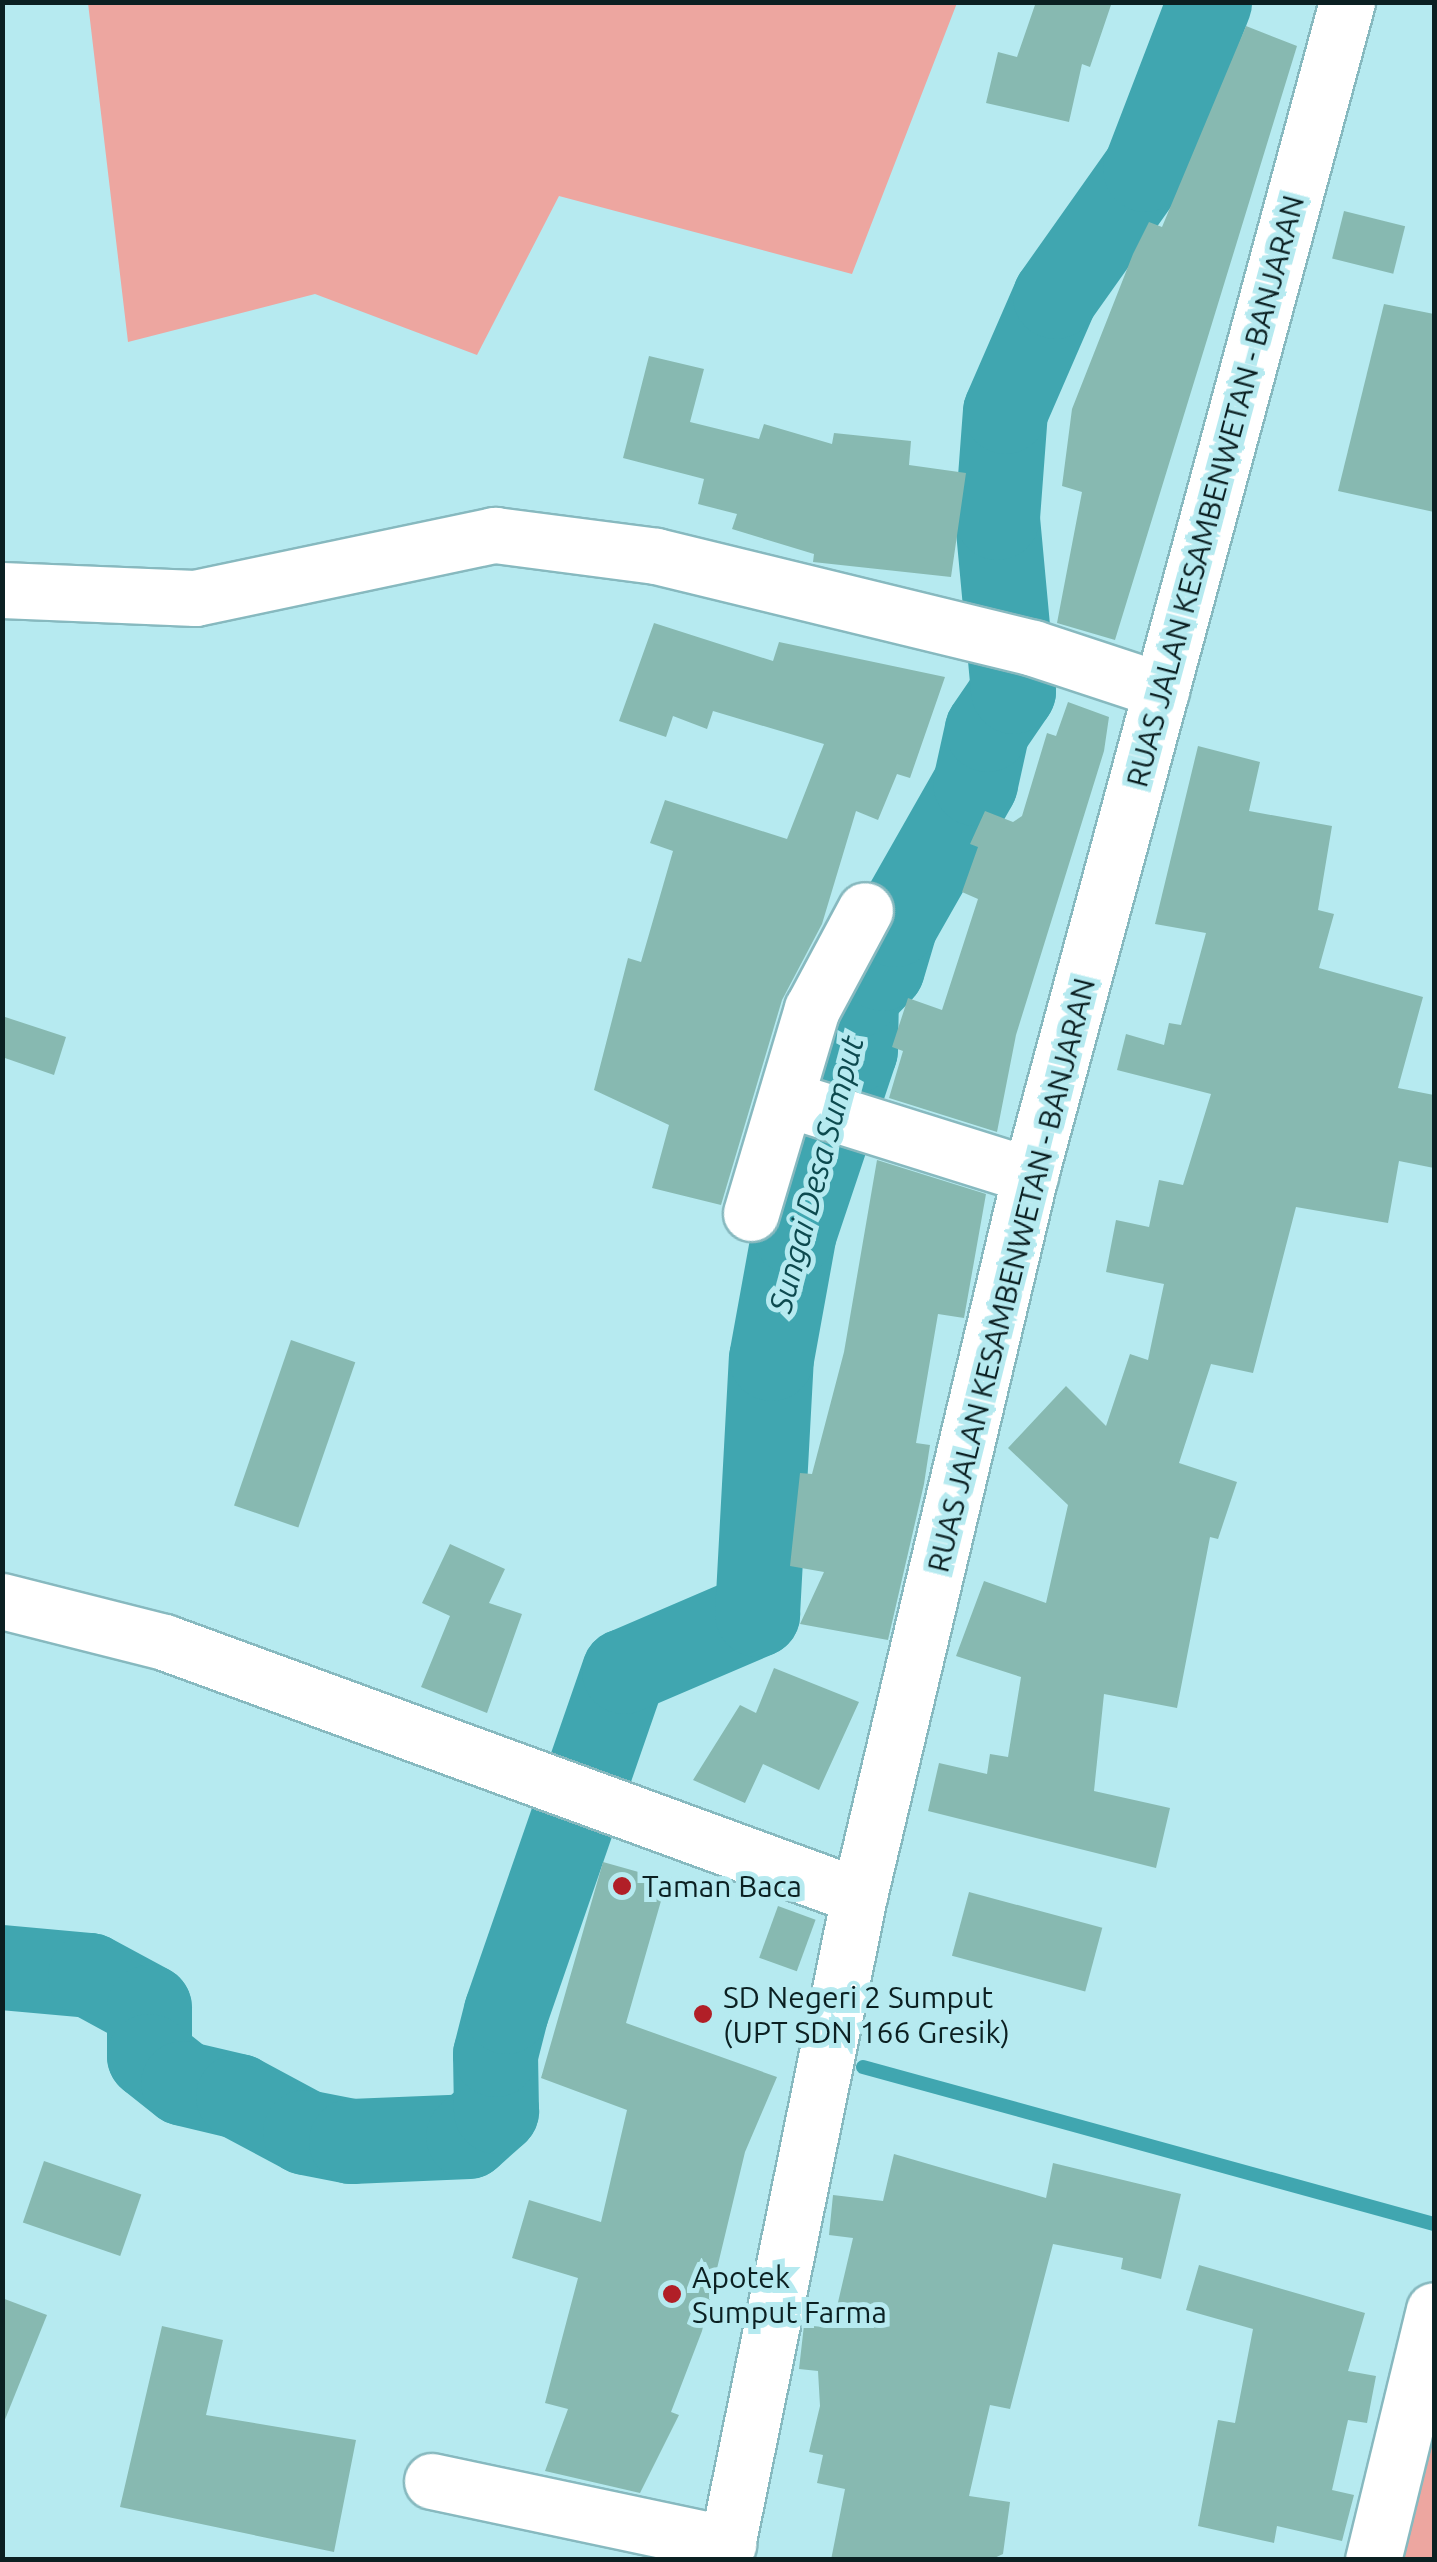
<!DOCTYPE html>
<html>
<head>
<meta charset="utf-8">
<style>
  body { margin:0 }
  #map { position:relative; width:1437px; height:2562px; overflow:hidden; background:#b6eaf0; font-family:Ubuntu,sans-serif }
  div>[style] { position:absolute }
  .green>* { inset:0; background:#eda6a0 }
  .stream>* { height:14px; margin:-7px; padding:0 7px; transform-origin:7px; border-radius:7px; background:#40a6b0 }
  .river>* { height:85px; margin:-42.5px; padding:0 42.5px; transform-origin:42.5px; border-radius:42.5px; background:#40a6b0 }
  .building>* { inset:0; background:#87b9b1; transform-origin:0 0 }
  .roads { filter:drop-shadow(2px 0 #87b9bf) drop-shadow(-2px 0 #87b9bf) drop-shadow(0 2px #87b9bf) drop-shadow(0 -2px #87b9bf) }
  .minor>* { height:55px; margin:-27.5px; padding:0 27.5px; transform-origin:27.5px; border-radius:27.5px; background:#fff }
  .major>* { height:55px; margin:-27.5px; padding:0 27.5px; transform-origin:27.5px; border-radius:27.5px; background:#fff }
  .dots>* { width:28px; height:28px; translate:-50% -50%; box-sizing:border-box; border:5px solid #b6eaf0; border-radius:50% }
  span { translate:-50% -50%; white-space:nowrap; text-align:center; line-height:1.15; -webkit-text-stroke:10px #b6eaf0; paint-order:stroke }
  .street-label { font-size:30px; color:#0b2022 }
  .poi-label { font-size:30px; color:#0b2022 }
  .left { translate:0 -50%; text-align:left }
  .water-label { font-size:32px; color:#0d4a4f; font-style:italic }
  .frame { position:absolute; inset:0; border:5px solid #0b2022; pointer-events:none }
</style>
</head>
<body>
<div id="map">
  <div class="green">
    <i style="clip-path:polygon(88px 3px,88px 2px,957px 3px,852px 274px,559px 196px,477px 355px,315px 294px,128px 342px)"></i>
    <i style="clip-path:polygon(1434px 2335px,1434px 2559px,1383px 2559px)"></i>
  </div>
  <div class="stream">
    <i style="left:863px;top:2067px;width:592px;rotate:15.37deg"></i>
  </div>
  <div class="river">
    <i style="left:2px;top:1967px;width:88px;rotate:5.2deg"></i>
    <i style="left:90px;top:1975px;width:67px;rotate:28.5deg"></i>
    <i style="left:149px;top:2007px;width:49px;rotate:90deg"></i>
    <i style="left:149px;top:2056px;width:43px;rotate:38.5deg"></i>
    <i style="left:183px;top:2083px;width:57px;rotate:13.3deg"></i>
    <i style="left:238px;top:2096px;width:76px;rotate:28.2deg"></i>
    <i style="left:305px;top:2132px;width:47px;rotate:11.1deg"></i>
    <i style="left:351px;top:2141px;width:117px;rotate:-2.4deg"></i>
    <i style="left:468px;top:2136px;width:38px;rotate:-42deg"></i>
    <i style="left:496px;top:2111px;width:57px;rotate:-91deg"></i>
    <i style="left:495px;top:2054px;width:44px;rotate:-75.7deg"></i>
    <i style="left:506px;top:2011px;width:360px;rotate:-70.9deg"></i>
    <i style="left:624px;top:1671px;width:145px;rotate:-23.2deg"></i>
    <i style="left:757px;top:1614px;width:256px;rotate:-86.9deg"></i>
    <i style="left:771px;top:1358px;width:128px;rotate:-79.7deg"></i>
    <i style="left:794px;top:1232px;width:192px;rotate:-71.5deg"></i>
    <i style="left:855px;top:1050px;width:55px;rotate:-89deg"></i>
    <i style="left:856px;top:995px;width:37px;rotate:-46deg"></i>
    <i style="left:882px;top:968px;width:46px;rotate:-73.5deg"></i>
    <i style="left:895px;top:924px;width:162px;rotate:-60.4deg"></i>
    <i style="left:975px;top:783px;width:55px;rotate:-77.5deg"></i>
    <i style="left:987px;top:729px;width:46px;rotate:-55.6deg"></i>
    <i style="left:1013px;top:691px;width:175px;rotate:-95.3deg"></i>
    <i style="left:997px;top:517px;width:106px;rotate:-85.7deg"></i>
    <i style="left:1005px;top:411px;width:125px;rotate:-66.5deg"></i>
    <i style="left:1055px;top:296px;width:156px;rotate:-54.7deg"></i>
    <i style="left:1145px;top:169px;width:179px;rotate:-69deg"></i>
  </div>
  <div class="building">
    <i style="clip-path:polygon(1036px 2px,1112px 2px,1090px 67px,1082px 64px,1069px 122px,986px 103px,998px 52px,1017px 57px)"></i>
    <i style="clip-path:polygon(1246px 26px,1297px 46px,1115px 640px,1057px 623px,1082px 492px,1062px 486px,1072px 409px,1133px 254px,1149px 222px,1162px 227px)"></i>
    <i style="left:1344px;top:211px;width:63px;height:49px;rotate:14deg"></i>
    <i style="clip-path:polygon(1384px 304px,1434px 314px,1434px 512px,1338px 491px)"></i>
    <i style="clip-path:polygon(649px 356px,704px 369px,690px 422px,759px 439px,764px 424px,832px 444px,834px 433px,911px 441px,909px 465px,966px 473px,951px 577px,813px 562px,814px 554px,732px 529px,737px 514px,698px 504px,704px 479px,623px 458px)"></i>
    <i style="clip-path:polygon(654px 623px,773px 661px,779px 642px,945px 677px,910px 778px,897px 774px,878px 820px,856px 811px,822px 924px,782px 1000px,721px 1205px,652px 1188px,669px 1125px,594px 1090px,628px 958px,641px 962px,673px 851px,650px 843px,665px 800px,787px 839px,824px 744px,713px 711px,707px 729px,673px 716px,666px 737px,619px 721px)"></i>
    <i style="clip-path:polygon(1068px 702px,1109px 717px,1104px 751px,1016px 1035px,997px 1132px,889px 1098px,903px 1051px,892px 1047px,908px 998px,942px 1010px,978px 899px,962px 892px,978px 847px,970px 844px,985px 811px,1013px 822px,1022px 816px,1047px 733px,1056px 736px)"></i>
    <i style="clip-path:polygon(1198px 746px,1260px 762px,1249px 811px,1332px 826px,1318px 910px,1334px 914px,1319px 968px,1423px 997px,1398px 1088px,1434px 1095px,1434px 1168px,1399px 1161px,1388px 1223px,1296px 1207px,1253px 1373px,1211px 1364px,1179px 1463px,1237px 1482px,1218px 1539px,1210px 1537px,1177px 1708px,1104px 1694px,1094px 1791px,1170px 1808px,1156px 1868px,928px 1811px,939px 1763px,987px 1774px,990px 1754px,1008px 1757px,1021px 1677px,956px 1656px,984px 1581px,1046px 1603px,1068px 1505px,1008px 1448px,1066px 1386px,1106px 1426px,1130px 1354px,1148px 1360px,1164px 1284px,1106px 1272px,1116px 1220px,1149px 1227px,1159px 1180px,1183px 1185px,1211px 1094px,1117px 1070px,1126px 1034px,1164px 1045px,1169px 1023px,1181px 1025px,1206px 933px,1155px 924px)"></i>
    <i style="clip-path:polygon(2px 1016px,66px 1037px,54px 1075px,2px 1057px)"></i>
    <i style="clip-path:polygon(877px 1160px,986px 1194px,964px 1318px,938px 1314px,916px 1443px,930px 1445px,924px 1484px,888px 1640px,800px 1624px,824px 1572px,790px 1566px,800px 1473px,812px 1474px,844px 1352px)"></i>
    <i style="left:291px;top:1340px;width:68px;height:175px;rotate:19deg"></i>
    <i style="clip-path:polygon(450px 1544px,505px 1569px,489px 1603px,522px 1614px,487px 1713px,421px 1687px,450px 1616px,422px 1603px)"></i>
    <i style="clip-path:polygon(774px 1668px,859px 1702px,819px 1790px,763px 1764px,745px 1803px,693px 1780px,740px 1705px,756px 1713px)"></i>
    <i style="clip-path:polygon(603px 1862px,667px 1880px,626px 2023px,777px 2077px,745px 2152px,702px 2331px,671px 2412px,679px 2415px,640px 2493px,545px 2471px,568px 2409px,545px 2403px,578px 2278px,512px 2258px,529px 2200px,601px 2222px,627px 2110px,541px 2078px)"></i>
    <i style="left:969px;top:1892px;width:138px;height:66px;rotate:15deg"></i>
    <i style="left:778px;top:1906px;width:40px;height:55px;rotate:20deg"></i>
    <i style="clip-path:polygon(894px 2154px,1046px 2198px,1053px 2163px,1181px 2194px,1161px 2279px,1121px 2269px,1123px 2258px,1053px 2244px,1010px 2409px,990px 2405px,969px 2496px,1010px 2502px,1003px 2554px,990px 2560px,831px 2560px,845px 2489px,817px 2483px,823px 2455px,809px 2452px,820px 2406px,818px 2371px,799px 2369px,804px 2325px,832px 2328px,853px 2238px,829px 2235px,833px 2195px,883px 2201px)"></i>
    <i style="left:44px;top:2161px;width:103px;height:65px;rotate:19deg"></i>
    <i style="clip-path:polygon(1199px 2265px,1365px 2313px,1348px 2371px,1376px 2376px,1367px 2423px,1348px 2420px,1332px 2490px,1354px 2495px,1342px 2541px,1277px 2526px,1274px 2543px,1198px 2526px,1218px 2420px,1235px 2423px,1253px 2329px,1186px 2310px)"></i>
    <i style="clip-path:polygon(2px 2298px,47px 2315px,4px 2422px,2px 2421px)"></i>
    <i style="clip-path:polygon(162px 2326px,223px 2340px,206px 2415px,356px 2440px,334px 2552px,120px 2507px)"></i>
  </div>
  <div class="roads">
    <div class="minor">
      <i style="left:2px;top:590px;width:193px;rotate:2.4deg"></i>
      <i style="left:195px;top:598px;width:307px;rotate:-11.9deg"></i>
      <i style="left:495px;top:535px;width:162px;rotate:7.4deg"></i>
      <i style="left:656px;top:556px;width:388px;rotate:13.7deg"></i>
      <i style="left:1033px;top:648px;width:135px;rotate:18.2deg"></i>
      <i style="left:787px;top:1099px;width:255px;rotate:17.4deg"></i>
      <i style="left:751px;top:1213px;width:213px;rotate:-73.4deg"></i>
      <i style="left:812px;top:1009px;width:112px;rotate:-61.8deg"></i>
      <i style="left:2px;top:1601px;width:167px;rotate:14.2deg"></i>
      <i style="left:164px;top:1642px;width:740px;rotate:20.08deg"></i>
      <i style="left:432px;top:2481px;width:303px;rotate:12deg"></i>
      <i style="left:1373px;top:2560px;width:257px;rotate:-76.3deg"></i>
    </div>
    <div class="major">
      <i style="left:724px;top:2560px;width:678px;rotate:-78.51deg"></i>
      <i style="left:859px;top:1896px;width:741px;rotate:-76.66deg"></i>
      <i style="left:1030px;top:1175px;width:1215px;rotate:-74.88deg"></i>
    </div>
  </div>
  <div class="dots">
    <i style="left:622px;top:1886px;background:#b11f27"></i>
    <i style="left:703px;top:2014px;background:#b11f27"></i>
    <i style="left:672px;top:2294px;background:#b11f27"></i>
  </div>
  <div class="street-label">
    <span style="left:1215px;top:491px;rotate:-75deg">RUAS JALAN KESAMBENWETAN - BANJARAN</span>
    <span style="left:1011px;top:1275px;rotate:-76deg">RUAS JALAN KESAMBENWETAN - BANJARAN</span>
  </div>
  <div class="poi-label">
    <span class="left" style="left:642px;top:1886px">Taman Baca</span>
    <span class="left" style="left:723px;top:2014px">SD Negeri 2 Sumput<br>(UPT SDN 166 Gresik)</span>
    <span class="left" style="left:692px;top:2294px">Apotek<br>Sumput Farma</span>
  </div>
  <div class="water-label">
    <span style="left:816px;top:1174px;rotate:-75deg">Sungai Desa Sumput</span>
  </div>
  <div class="frame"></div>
</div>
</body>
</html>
